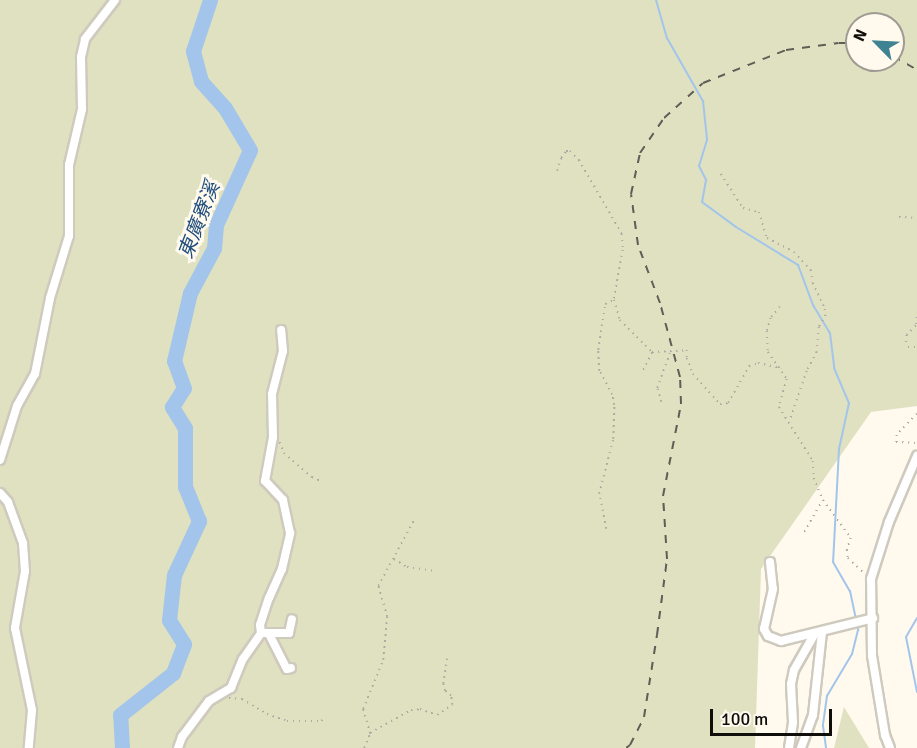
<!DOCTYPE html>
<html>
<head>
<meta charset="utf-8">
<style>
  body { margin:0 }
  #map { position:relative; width:917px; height:748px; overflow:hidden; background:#fff9ee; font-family:Signika,"Noto Sans TC",sans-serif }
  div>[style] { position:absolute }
  .green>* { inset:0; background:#dfe1c0 }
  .stream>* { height:2px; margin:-1px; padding:0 1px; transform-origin:1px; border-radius:1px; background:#a3c5eb }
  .river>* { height:15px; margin:-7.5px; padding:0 7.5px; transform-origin:7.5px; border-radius:7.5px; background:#a3c5eb }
  .path>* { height:1.5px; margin-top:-0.75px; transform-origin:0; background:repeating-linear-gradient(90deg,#afaba2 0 1.5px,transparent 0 6px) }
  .roads { filter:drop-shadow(2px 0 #cfcabe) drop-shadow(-2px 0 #cfcabe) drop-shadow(0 2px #cfcabe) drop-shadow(0 -2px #cfcabe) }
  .minor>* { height:8px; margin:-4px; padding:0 4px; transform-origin:4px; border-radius:4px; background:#fff }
  .rail>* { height:2px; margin-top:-1px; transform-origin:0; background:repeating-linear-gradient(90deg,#605d57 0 8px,transparent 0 16px) }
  span { translate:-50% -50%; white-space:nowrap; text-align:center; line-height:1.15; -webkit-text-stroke:6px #fff9ee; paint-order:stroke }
  .water-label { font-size:20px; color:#1e4e7d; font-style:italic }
  .north { position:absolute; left:845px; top:12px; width:60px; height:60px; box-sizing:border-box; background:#fff9ee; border:2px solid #9f9b93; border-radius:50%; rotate:294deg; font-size:16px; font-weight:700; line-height:24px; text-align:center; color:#100e0a }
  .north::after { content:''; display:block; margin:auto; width:21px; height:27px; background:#3e8391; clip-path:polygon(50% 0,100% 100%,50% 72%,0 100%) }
  .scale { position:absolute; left:710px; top:709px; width:122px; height:27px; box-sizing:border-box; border:3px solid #100e0a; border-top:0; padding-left:8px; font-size:18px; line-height:21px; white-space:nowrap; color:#100e0a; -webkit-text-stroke:4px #fff9ee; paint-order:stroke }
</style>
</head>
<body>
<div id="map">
  <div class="green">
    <i style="clip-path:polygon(evenodd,0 0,917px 0,917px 406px,871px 412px,761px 569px,755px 748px,0 748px,0 0,857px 24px,893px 24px,893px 60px,857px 60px,857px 24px)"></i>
    <i style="clip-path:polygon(844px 707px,869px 748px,834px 748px)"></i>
  </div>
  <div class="stream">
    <i style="left:656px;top:0;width:40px;rotate:74deg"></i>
    <i style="left:667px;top:38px;width:73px;rotate:60.3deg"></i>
    <i style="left:703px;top:101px;width:39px;rotate:84deg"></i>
    <i style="left:707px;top:140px;width:27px;rotate:107deg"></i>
    <i style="left:699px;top:166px;width:16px;rotate:63deg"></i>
    <i style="left:706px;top:180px;width:22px;rotate:100deg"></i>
    <i style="left:702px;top:202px;width:42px;rotate:36.3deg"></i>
    <i style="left:736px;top:227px;width:73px;rotate:31.5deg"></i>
    <i style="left:798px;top:265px;width:43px;rotate:69.4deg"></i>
    <i style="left:813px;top:305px;width:33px;rotate:59deg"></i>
    <i style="left:830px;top:333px;width:35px;rotate:83deg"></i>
    <i style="left:834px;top:368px;width:38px;rotate:67deg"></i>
    <i style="left:849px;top:403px;width:47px;rotate:102.3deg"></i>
    <i style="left:839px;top:449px;width:113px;rotate:93deg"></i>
    <i style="left:833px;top:562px;width:34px;rotate:60deg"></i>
    <i style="left:850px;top:591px;width:40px;rotate:78deg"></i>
    <i style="left:858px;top:630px;width:25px;rotate:104deg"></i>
    <i style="left:852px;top:654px;width:49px;rotate:120.8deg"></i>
    <i style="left:827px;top:696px;width:30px;rotate:98deg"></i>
    <i style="left:823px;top:726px;width:22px;rotate:82deg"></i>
    <i style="left:917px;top:618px;width:22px;rotate:120deg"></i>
    <i style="left:906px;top:637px;width:56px;rotate:78.7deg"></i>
  </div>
  <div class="river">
    <i style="left:122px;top:748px;width:33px;rotate:-93deg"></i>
    <i style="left:120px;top:715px;width:68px;rotate:-38.4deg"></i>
    <i style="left:173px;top:673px;width:31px;rotate:-69deg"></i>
    <i style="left:184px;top:644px;width:28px;rotate:-122deg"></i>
    <i style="left:169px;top:620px;width:45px;rotate:-83.7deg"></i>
    <i style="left:174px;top:575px;width:60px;rotate:-65.2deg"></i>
    <i style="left:199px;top:521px;width:37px;rotate:-112deg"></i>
    <i style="left:185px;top:487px;width:59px;rotate:-90deg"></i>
    <i style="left:185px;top:428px;width:25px;rotate:-122deg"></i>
    <i style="left:172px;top:407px;width:22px;rotate:-58deg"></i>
    <i style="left:184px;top:388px;width:29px;rotate:-110deg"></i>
    <i style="left:174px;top:361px;width:70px;rotate:-76.8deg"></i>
    <i style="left:190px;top:293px;width:51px;rotate:-61.9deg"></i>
    <i style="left:214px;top:248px;width:23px;rotate:-85deg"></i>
    <i style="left:216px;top:225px;width:82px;rotate:-65.6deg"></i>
    <i style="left:250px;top:150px;width:49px;rotate:-120.8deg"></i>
    <i style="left:225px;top:108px;width:36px;rotate:-132deg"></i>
    <i style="left:201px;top:81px;width:31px;rotate:-105deg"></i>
    <i style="left:193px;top:51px;width:54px;rotate:-71.6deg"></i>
  </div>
  <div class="path">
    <i style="left:557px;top:171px;width:14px;rotate:-73deg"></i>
    <i style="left:561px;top:158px;width:9px;rotate:-54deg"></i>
    <i style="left:566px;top:151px;width:4px"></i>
    <i style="left:570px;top:151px;width:13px;rotate:45deg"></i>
    <i style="left:579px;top:160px;width:86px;rotate:59.8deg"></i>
    <i style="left:622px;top:234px;width:16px;rotate:86deg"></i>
    <i style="left:623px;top:250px;width:50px;rotate:100.4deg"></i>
    <i style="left:721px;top:174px;width:40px;rotate:57.1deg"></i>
    <i style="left:743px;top:208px;width:16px;rotate:14deg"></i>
    <i style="left:759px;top:212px;width:27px;rotate:73deg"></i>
    <i style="left:767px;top:238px;width:30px;rotate:27deg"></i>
    <i style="left:794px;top:252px;width:25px;rotate:47deg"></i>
    <i style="left:811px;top:270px;width:13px;rotate:81deg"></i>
    <i style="left:813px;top:283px;width:29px;rotate:65deg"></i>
    <i style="left:825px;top:309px;width:6px;rotate:81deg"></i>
    <i style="left:826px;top:315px;width:14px;rotate:120deg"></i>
    <i style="left:819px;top:327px;width:25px;rotate:95deg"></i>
    <i style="left:817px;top:352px;width:21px;rotate:118deg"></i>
    <i style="left:807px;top:371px;width:52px;rotate:109.1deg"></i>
    <i style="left:899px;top:217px;width:18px;rotate:3deg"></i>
    <i style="left:780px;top:307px;width:14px;rotate:129deg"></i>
    <i style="left:771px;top:318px;width:14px;rotate:107deg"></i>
    <i style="left:767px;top:331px;width:21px;rotate:87deg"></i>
    <i style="left:768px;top:352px;width:33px;rotate:55deg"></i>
    <i style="left:787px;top:379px;width:29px;rotate:106deg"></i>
    <i style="left:779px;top:407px;width:64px;rotate:57.8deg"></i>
    <i style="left:813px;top:461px;width:17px;rotate:87deg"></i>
    <i style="left:814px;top:478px;width:24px;rotate:68deg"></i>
    <i style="left:823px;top:500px;width:47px;rotate:53.6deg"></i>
    <i style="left:851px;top:538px;width:13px;rotate:108deg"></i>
    <i style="left:847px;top:550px;width:8px;rotate:83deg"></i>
    <i style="left:848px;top:558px;width:22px;rotate:43deg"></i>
    <i style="left:917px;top:317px;width:9px;rotate:96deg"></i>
    <i style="left:916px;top:326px;width:13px;rotate:135deg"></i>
    <i style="left:907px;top:335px;width:6px;rotate:99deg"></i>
    <i style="left:906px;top:341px;width:6px;rotate:72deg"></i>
    <i style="left:908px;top:347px;width:9px"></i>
    <i style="left:643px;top:370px;width:20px;rotate:-63deg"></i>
    <i style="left:661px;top:402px;width:15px;rotate:-106deg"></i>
    <i style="left:657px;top:388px;width:37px;rotate:-70deg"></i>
    <i style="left:917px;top:414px;width:29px;rotate:134deg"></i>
    <i style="left:897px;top:435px;width:7px;rotate:98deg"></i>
    <i style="left:896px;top:442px;width:21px;rotate:3deg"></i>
    <i style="left:280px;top:442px;width:12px;rotate:70deg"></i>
    <i style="left:284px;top:453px;width:37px;rotate:41deg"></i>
    <i style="left:312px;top:477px;width:12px;rotate:24deg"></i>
    <i style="left:606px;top:529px;width:36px;rotate:-101deg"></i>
    <i style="left:599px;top:494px;width:57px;rotate:-75.7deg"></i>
    <i style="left:613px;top:439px;width:34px;rotate:-88deg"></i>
    <i style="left:614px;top:405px;width:10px;rotate:-101deg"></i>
    <i style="left:612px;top:395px;width:27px;rotate:-118deg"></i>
    <i style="left:599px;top:371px;width:21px;rotate:-93deg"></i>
    <i style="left:598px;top:350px;width:47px;rotate:-81.3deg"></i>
    <i style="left:605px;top:304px;width:10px;rotate:-24deg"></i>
    <i style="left:614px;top:300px;width:21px;rotate:73deg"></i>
    <i style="left:620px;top:320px;width:45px;rotate:45deg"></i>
    <i style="left:652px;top:352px;width:35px;rotate:-3deg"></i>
    <i style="left:687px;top:350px;width:8px;rotate:90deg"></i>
    <i style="left:687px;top:358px;width:17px;rotate:69deg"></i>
    <i style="left:693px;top:374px;width:40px;rotate:48deg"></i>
    <i style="left:720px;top:404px;width:8px;rotate:-7deg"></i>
    <i style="left:728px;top:403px;width:43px;rotate:-60.4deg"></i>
    <i style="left:749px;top:366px;width:9px;rotate:-18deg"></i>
    <i style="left:758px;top:363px;width:24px;rotate:12deg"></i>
    <i style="left:804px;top:532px;width:36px;rotate:-60deg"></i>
    <i style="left:394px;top:559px;width:15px;rotate:32deg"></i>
    <i style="left:407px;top:567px;width:27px;rotate:8deg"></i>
    <i style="left:229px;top:698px;width:13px;rotate:4deg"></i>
    <i style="left:242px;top:699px;width:29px;rotate:31deg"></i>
    <i style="left:267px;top:714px;width:21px;rotate:19deg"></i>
    <i style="left:287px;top:721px;width:34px"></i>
    <i style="left:321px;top:721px;width:4px;rotate:-45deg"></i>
    <i style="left:370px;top:733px;width:47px;rotate:-29.3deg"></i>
    <i style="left:411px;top:710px;width:9px;rotate:-6deg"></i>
    <i style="left:420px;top:709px;width:18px;rotate:19deg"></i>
    <i style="left:437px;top:715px;width:18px;rotate:-34deg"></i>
    <i style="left:452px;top:705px;width:9px;rotate:-96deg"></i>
    <i style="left:451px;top:696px;width:8px;rotate:-140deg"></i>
    <i style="left:445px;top:691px;width:7px;rotate:-106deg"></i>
    <i style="left:443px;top:684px;width:26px;rotate:-81deg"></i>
    <i style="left:364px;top:748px;width:15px;rotate:-67deg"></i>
    <i style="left:370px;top:734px;width:26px;rotate:-106deg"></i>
    <i style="left:363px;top:709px;width:53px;rotate:-67.8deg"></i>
    <i style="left:383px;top:660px;width:43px;rotate:-84.7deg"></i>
    <i style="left:387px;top:617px;width:32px;rotate:-106deg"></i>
    <i style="left:378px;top:586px;width:77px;rotate:-61.4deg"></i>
  </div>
  <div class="roads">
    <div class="minor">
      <i style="left:0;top:460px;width:57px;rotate:-72.5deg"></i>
      <i style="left:17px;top:406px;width:37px;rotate:-61deg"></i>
      <i style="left:35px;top:374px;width:77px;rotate:-78.8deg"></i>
      <i style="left:50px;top:298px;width:65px;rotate:-73deg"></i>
      <i style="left:69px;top:236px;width:71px;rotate:-90deg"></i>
      <i style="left:69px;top:165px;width:57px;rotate:-76.9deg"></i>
      <i style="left:82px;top:109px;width:52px;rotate:-91.1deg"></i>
      <i style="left:81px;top:57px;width:18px;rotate:-77deg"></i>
      <i style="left:85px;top:39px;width:49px;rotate:-52.4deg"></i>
      <i style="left:0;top:493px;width:12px;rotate:48deg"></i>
      <i style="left:8px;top:502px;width:44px;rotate:69.9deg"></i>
      <i style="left:23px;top:543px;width:28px;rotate:86deg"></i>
      <i style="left:25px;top:571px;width:58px;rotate:100deg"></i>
      <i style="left:15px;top:628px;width:84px;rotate:78.3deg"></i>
      <i style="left:32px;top:710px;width:38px;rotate:95deg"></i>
      <i style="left:770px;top:562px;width:27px;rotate:84deg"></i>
      <i style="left:773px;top:589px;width:41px;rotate:102.7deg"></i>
      <i style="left:764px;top:629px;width:8px;rotate:60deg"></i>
      <i style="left:768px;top:636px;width:14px;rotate:21deg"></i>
      <i style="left:781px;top:641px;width:95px;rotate:-14deg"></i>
      <i style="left:261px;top:633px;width:28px"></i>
      <i style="left:289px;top:633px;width:14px;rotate:-78deg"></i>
      <i style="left:269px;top:634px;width:39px;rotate:63deg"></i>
      <i style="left:287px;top:669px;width:4px;rotate:-14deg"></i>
      <i style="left:178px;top:748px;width:12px;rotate:-70deg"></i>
      <i style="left:182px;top:737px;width:45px;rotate:-53.1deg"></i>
      <i style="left:209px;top:701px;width:26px;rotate:-31deg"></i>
      <i style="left:231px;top:688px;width:31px;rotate:-68deg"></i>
      <i style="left:243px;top:659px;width:32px;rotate:-55deg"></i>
      <i style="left:261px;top:633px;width:8px;rotate:-97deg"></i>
      <i style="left:260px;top:625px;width:28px;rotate:-72deg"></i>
      <i style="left:269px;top:598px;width:32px;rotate:-66deg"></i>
      <i style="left:282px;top:569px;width:37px;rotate:-77deg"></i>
      <i style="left:290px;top:533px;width:34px;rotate:-102deg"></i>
      <i style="left:283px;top:500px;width:26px;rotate:-133deg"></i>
      <i style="left:265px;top:481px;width:45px;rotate:-79.7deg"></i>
      <i style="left:273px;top:437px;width:43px;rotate:-91.3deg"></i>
      <i style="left:272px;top:394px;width:44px;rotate:-75.7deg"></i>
      <i style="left:283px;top:351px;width:21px;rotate:-95deg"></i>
      <i style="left:789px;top:748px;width:26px;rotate:-81deg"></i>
      <i style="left:793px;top:722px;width:38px;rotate:-93deg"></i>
      <i style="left:791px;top:684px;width:14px;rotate:-78deg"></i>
      <i style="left:794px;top:670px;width:40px;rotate:-60.3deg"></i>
      <i style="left:801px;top:748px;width:35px;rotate:-70deg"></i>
      <i style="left:813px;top:715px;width:83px;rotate:-83.8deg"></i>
      <i style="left:890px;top:748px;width:14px;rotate:-111deg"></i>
      <i style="left:885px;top:735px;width:80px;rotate:-99.3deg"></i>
      <i style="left:872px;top:656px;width:77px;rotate:-90.7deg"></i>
      <i style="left:871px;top:579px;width:60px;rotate:-72.5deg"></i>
      <i style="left:889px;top:522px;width:72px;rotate:-67deg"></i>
    </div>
  </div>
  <div class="rail">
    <i style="left:893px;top:56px;width:28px;rotate:30deg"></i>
    <i style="left:626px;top:748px;width:5px;rotate:-37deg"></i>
    <i style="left:630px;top:745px;width:31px;rotate:-63deg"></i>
    <i style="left:644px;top:717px;width:83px;rotate:-81deg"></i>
    <i style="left:657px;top:635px;width:77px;rotate:-82.5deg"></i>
    <i style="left:667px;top:559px;width:63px;rotate:-93.6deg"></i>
    <i style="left:663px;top:496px;width:94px;rotate:-78.9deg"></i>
    <i style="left:681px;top:404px;width:27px;rotate:-92deg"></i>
    <i style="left:680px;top:377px;width:77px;rotate:-105.1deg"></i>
    <i style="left:660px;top:303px;width:62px;rotate:-110.8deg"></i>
    <i style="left:638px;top:245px;width:51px;rotate:-97.8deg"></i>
    <i style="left:631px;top:194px;width:42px;rotate:-77.6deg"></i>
    <i style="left:640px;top:153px;width:42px;rotate:-55.6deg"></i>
    <i style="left:664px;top:118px;width:52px;rotate:-41.9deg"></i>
    <i style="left:703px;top:83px;width:89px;rotate:-21.7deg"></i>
    <i style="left:786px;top:50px;width:53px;rotate:-7.5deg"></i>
    <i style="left:839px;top:43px;width:18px"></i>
  </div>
  <div class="water-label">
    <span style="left:199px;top:220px;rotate:-69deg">東廣寮溪</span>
  </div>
  <div class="north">N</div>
  <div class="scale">100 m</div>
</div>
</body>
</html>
